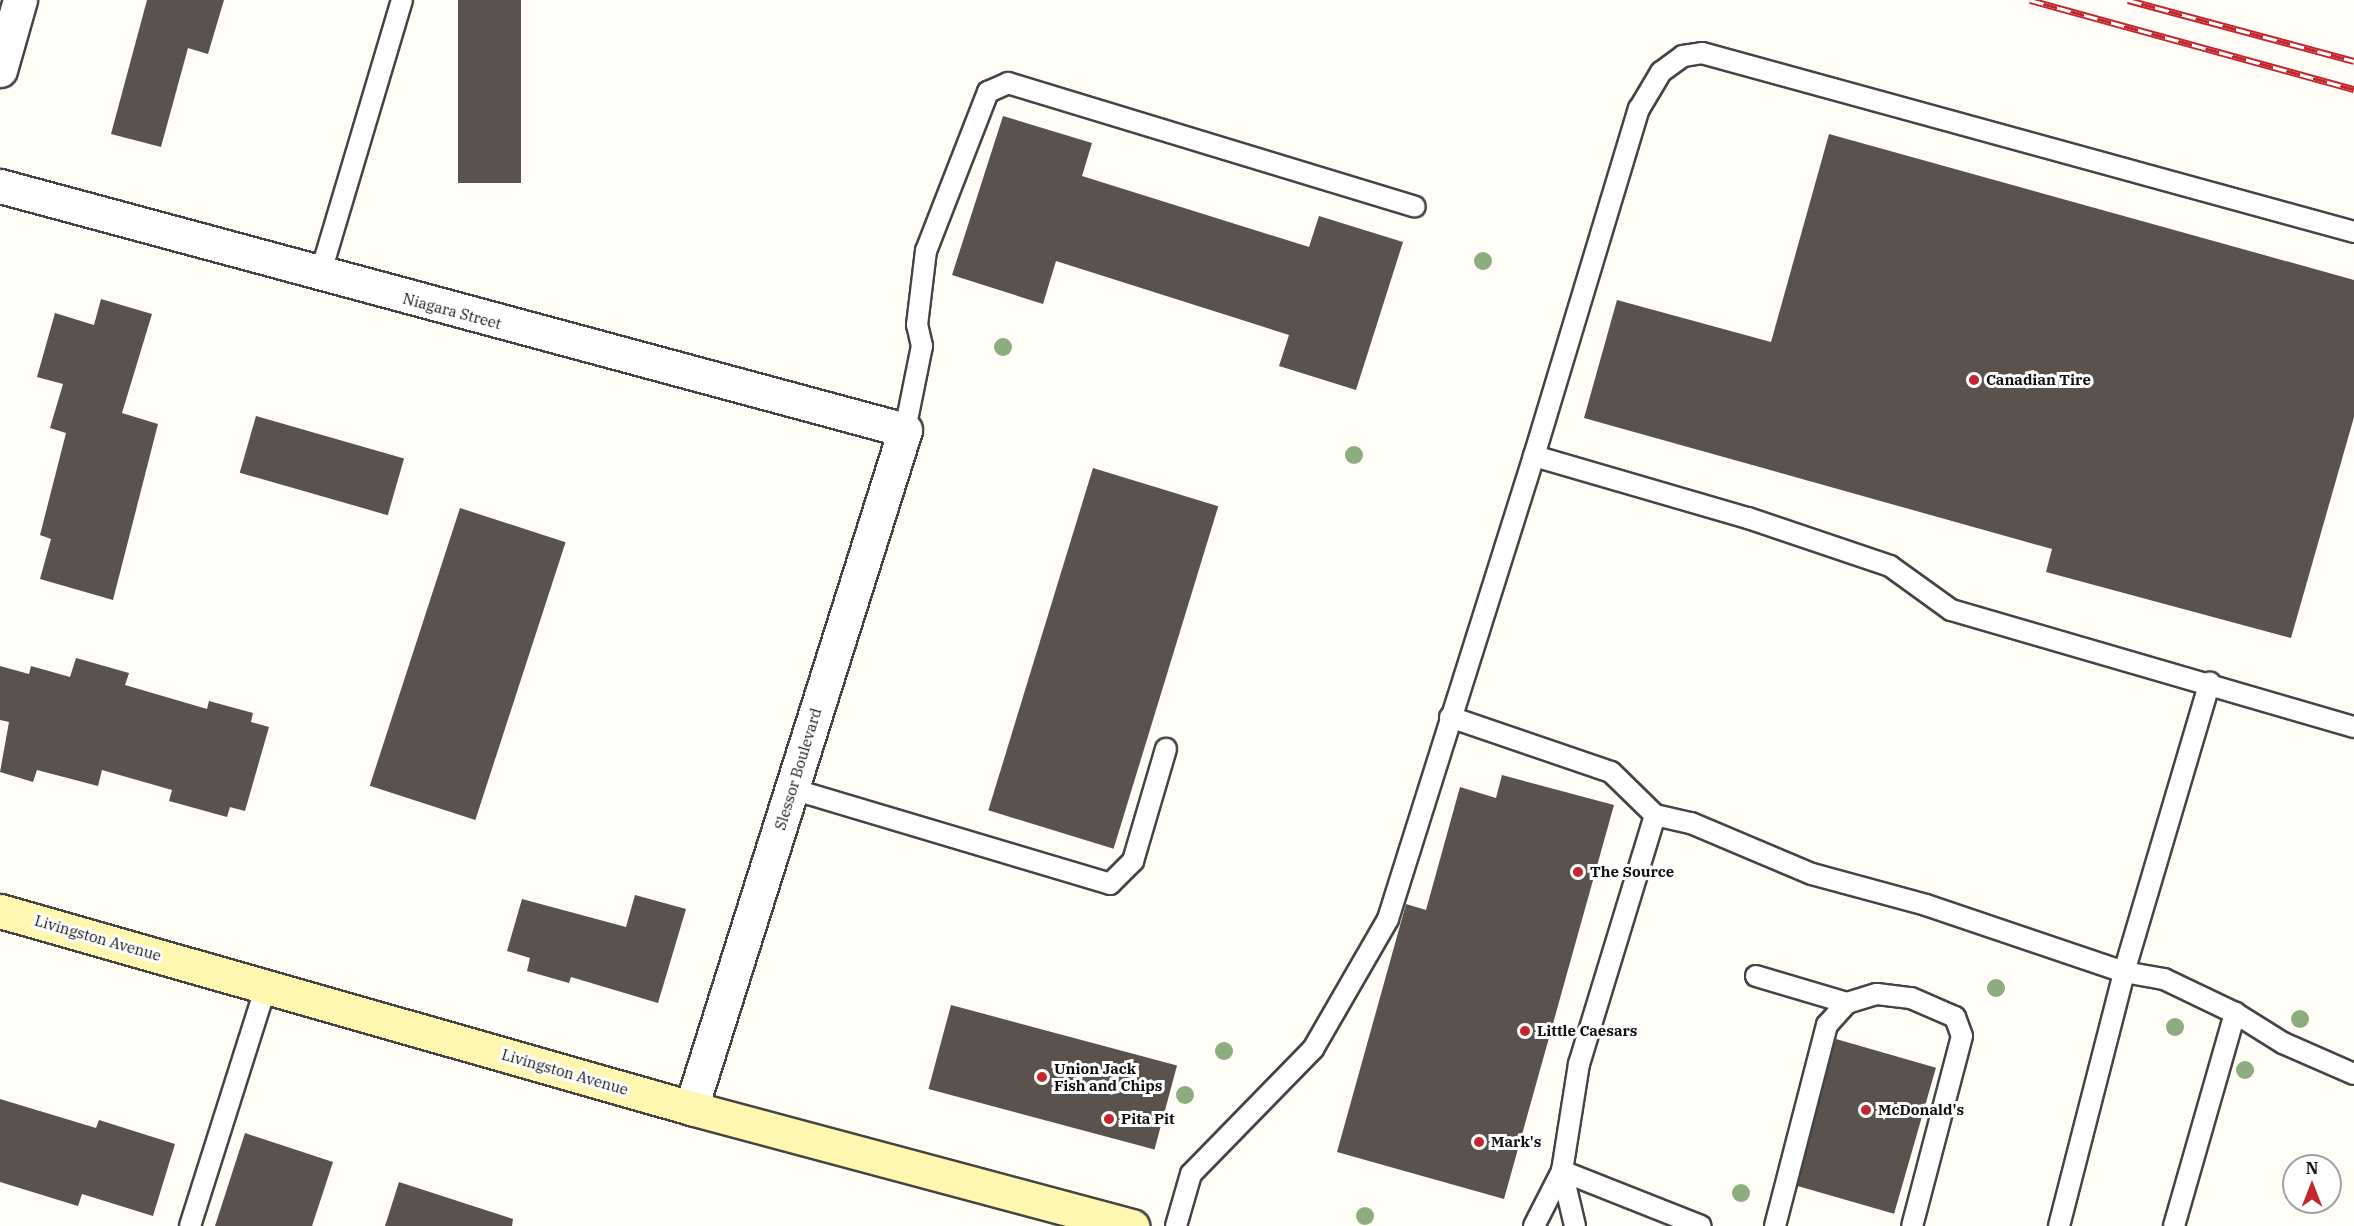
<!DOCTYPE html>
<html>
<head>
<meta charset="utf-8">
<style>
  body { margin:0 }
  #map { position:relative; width:2354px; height:1226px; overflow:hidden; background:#fffdf5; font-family:"IBM Plex Serif",serif }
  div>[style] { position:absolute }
  .building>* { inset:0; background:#5a524d; transform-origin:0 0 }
  .roads { filter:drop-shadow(2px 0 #444) drop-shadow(-2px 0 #444) drop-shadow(0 2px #444) drop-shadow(0 -2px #444) }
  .lane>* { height:20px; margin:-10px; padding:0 10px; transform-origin:10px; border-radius:10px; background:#fff }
  .street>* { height:33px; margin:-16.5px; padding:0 16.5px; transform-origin:16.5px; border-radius:16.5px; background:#fff }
  .secondary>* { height:33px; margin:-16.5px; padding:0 16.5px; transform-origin:16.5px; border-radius:16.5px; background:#fff6b0 }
  .rail>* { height:7px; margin-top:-3.5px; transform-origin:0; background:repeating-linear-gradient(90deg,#fff 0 14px,#c4262e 0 28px); box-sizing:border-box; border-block:2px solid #c4262e }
  .trees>* { width:18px; height:18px; margin:-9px; border-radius:50%; background:#8dad7f }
  .dots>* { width:16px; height:16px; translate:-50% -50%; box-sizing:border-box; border:3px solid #fff; border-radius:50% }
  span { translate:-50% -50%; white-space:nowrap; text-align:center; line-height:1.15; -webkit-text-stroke:6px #fff; paint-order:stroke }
  .street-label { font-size:15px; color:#111 }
  .poi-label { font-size:15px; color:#111; font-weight:700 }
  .left { translate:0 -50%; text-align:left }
  .north { position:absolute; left:2282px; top:1154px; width:60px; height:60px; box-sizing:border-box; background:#fff; border:2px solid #a0a0a0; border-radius:50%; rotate:0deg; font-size:16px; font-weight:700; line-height:24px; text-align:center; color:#111 }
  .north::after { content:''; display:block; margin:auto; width:21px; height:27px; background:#c4262e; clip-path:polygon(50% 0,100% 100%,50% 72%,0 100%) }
</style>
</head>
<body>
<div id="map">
  <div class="building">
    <i style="clip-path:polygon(147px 0,224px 0,208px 54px,188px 48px,161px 147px,111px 134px)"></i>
    <i style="left:458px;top:0;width:63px;height:183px"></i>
    <i style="clip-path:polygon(1003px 116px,1092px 143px,1082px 176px,1309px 247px,1319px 216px,1403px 242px,1356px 390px,1279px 366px,1289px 335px,1056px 261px,1043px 304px,952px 275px)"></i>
    <i style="clip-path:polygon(1829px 134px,2354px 280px,2354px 417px,2291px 638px,2046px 572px,2052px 549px,1584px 418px,1617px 300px,1771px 342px)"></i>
    <i style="clip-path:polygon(101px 299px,152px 314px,122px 413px,158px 424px,113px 600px,40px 579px,51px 539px,40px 535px,66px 433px,50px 428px,63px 384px,37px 377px,55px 313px,94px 325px)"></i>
    <i style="left:256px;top:416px;width:154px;height:59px;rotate:16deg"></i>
    <i style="left:1093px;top:468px;width:131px;height:358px;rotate:17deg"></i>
    <i style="left:460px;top:508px;width:111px;height:292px;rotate:18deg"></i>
    <i style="clip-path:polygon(76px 658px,129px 673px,125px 685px,207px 709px,209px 701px,253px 713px,251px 722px,269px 727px,245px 811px,230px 807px,227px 817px,169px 801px,172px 790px,102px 770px,98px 786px,37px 770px,33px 782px,0 772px,9px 722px,0 720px,0 666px,29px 674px,31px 666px,70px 677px)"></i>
    <i style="clip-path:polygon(1502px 775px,1614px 805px,1504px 1199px,1337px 1152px,1406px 904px,1426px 910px,1460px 787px,1496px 798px)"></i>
    <i style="clip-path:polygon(635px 895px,686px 909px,658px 1003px,571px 977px,569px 983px,527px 971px,530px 958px,507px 951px,522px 899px,626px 927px)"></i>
    <i style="left:951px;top:1005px;width:234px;height:87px;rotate:15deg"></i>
    <i style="left:1836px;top:1039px;width:104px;height:152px;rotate:16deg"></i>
    <i style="clip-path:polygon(0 1099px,96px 1128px,99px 1120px,175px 1144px,153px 1216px,82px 1194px,78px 1206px,0 1182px)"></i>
    <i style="clip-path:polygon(245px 1133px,333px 1162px,312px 1226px,215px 1226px)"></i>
    <i style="clip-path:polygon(399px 1182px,513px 1219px,512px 1226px,385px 1226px)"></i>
  </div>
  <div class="roads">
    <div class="lane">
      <i style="left:320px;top:275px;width:287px;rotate:-73.4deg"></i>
      <i style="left:905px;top:430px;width:86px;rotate:-78.6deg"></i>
      <i style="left:922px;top:346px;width:22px;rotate:-103deg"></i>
      <i style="left:917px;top:325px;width:75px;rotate:-83.1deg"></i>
      <i style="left:926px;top:251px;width:171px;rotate:-68.7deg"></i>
      <i style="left:988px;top:92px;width:22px;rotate:-24deg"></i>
      <i style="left:1008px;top:83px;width:425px;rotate:16.9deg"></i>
      <i style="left:1534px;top:456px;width:363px;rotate:-73.2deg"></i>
      <i style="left:1639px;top:109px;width:43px;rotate:-59.3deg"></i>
      <i style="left:1661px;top:72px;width:27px;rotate:-36deg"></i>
      <i style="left:1683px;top:56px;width:19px;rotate:-9deg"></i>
      <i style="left:1702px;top:53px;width:676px;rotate:15.35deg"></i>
      <i style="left:1450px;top:717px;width:170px;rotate:18.9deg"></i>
      <i style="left:1611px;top:772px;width:62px;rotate:44.3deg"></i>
      <i style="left:1655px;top:815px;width:37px;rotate:13deg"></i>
      <i style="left:1691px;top:823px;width:131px;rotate:22.9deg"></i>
      <i style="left:1812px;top:874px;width:118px;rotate:15.2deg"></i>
      <i style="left:1926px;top:905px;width:209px;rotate:18.7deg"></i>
      <i style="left:2124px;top:972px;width:41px;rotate:9.9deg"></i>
      <i style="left:2164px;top:979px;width:79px;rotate:25.6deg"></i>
      <i style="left:2235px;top:1013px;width:57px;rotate:32deg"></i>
      <i style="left:2283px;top:1043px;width:77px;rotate:23.6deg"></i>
      <i style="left:792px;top:789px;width:332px;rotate:16.6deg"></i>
      <i style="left:1110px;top:884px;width:33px;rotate:-45deg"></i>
      <i style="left:1133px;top:861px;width:117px;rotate:-73.6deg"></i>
      <i style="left:1756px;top:976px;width:95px;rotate:16.5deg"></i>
      <i style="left:1562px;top:1171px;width:149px;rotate:21.6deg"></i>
      <i style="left:190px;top:1226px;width:252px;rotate:-72.4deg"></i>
      <i style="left:1176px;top:1226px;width:54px;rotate:-73.9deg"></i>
      <i style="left:1191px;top:1174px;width:175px;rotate:-45.7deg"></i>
      <i style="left:1313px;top:1049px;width:150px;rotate:-60deg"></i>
      <i style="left:1388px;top:919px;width:485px;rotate:-72.5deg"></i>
      <i style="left:1534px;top:456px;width:223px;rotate:16.2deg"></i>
      <i style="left:1748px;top:518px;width:150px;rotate:18.7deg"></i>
      <i style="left:1890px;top:566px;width:75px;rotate:35.8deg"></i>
      <i style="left:1951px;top:610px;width:420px;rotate:16.2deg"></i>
      <i style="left:1534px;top:1226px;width:62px;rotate:-63deg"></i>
      <i style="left:1575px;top:1226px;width:57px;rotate:-103.3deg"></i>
      <i style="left:1562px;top:1171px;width:108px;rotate:-81deg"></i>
      <i style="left:1579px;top:1064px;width:260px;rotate:-73deg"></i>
      <i style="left:1775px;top:1226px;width:208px;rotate:-75.5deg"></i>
      <i style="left:1827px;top:1025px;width:30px;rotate:-48deg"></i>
      <i style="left:1847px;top:1003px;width:31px;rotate:-17deg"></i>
      <i style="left:1877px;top:994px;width:34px;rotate:7deg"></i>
      <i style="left:1911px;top:998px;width:48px;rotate:23.4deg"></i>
      <i style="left:1955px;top:1017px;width:20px;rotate:70deg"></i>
      <i style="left:1962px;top:1036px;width:196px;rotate:104.7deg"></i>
      <i style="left:2059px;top:1226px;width:262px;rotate:-75.6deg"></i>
      <i style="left:2124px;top:972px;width:302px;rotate:-73.5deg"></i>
      <i style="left:2174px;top:1226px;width:222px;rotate:-74deg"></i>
    </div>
    <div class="street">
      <i style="left:0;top:70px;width:73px;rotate:-74.1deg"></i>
      <i style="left:0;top:186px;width:937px;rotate:15.09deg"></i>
      <i style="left:905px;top:430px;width:711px;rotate:107.52deg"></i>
    </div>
    <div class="secondary">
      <i style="left:0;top:911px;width:719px;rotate:15.91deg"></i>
      <i style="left:691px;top:1108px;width:457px;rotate:15deg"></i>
    </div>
  </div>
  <div class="rail">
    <i style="left:2030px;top:0;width:336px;rotate:15.4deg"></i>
    <i style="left:2128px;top:0;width:234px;rotate:15.1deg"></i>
  </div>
  <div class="trees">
    <i style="left:1483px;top:261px"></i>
    <i style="left:1003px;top:347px"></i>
    <i style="left:1354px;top:455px"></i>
    <i style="left:1996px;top:988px"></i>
    <i style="left:2300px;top:1019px"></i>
    <i style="left:2175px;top:1027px"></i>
    <i style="left:1224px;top:1051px"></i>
    <i style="left:2245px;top:1070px"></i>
    <i style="left:1185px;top:1095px"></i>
    <i style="left:1741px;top:1193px"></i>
    <i style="left:1365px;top:1216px"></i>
  </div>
  <div class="dots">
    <i style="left:1974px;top:380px;background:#c4262e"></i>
    <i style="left:1578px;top:872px;background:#c4262e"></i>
    <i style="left:1525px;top:1031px;background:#c4262e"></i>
    <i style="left:1042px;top:1077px;background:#c4262e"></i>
    <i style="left:1866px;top:1110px;background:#c4262e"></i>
    <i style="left:1109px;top:1119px;background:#c4262e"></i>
    <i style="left:1479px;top:1142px;background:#c4262e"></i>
  </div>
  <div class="street-label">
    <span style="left:452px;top:311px;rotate:15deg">Niagara Street</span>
    <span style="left:798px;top:769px;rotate:-73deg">Slessor Boulevard</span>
    <span style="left:98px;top:938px;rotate:16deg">Livingston Avenue</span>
    <span style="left:565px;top:1072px;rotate:16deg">Livingston Avenue</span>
  </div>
  <div class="poi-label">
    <span class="left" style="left:1986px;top:380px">Canadian Tire</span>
    <span class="left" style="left:1590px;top:872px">The Source</span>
    <span class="left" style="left:1537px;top:1031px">Little Caesars</span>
    <span class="left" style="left:1054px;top:1077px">Union Jack<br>Fish and Chips</span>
    <span class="left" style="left:1878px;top:1110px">McDonald's</span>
    <span class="left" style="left:1121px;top:1119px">Pita Pit</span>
    <span class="left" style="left:1491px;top:1142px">Mark's</span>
  </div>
  <div class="north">N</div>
</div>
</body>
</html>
